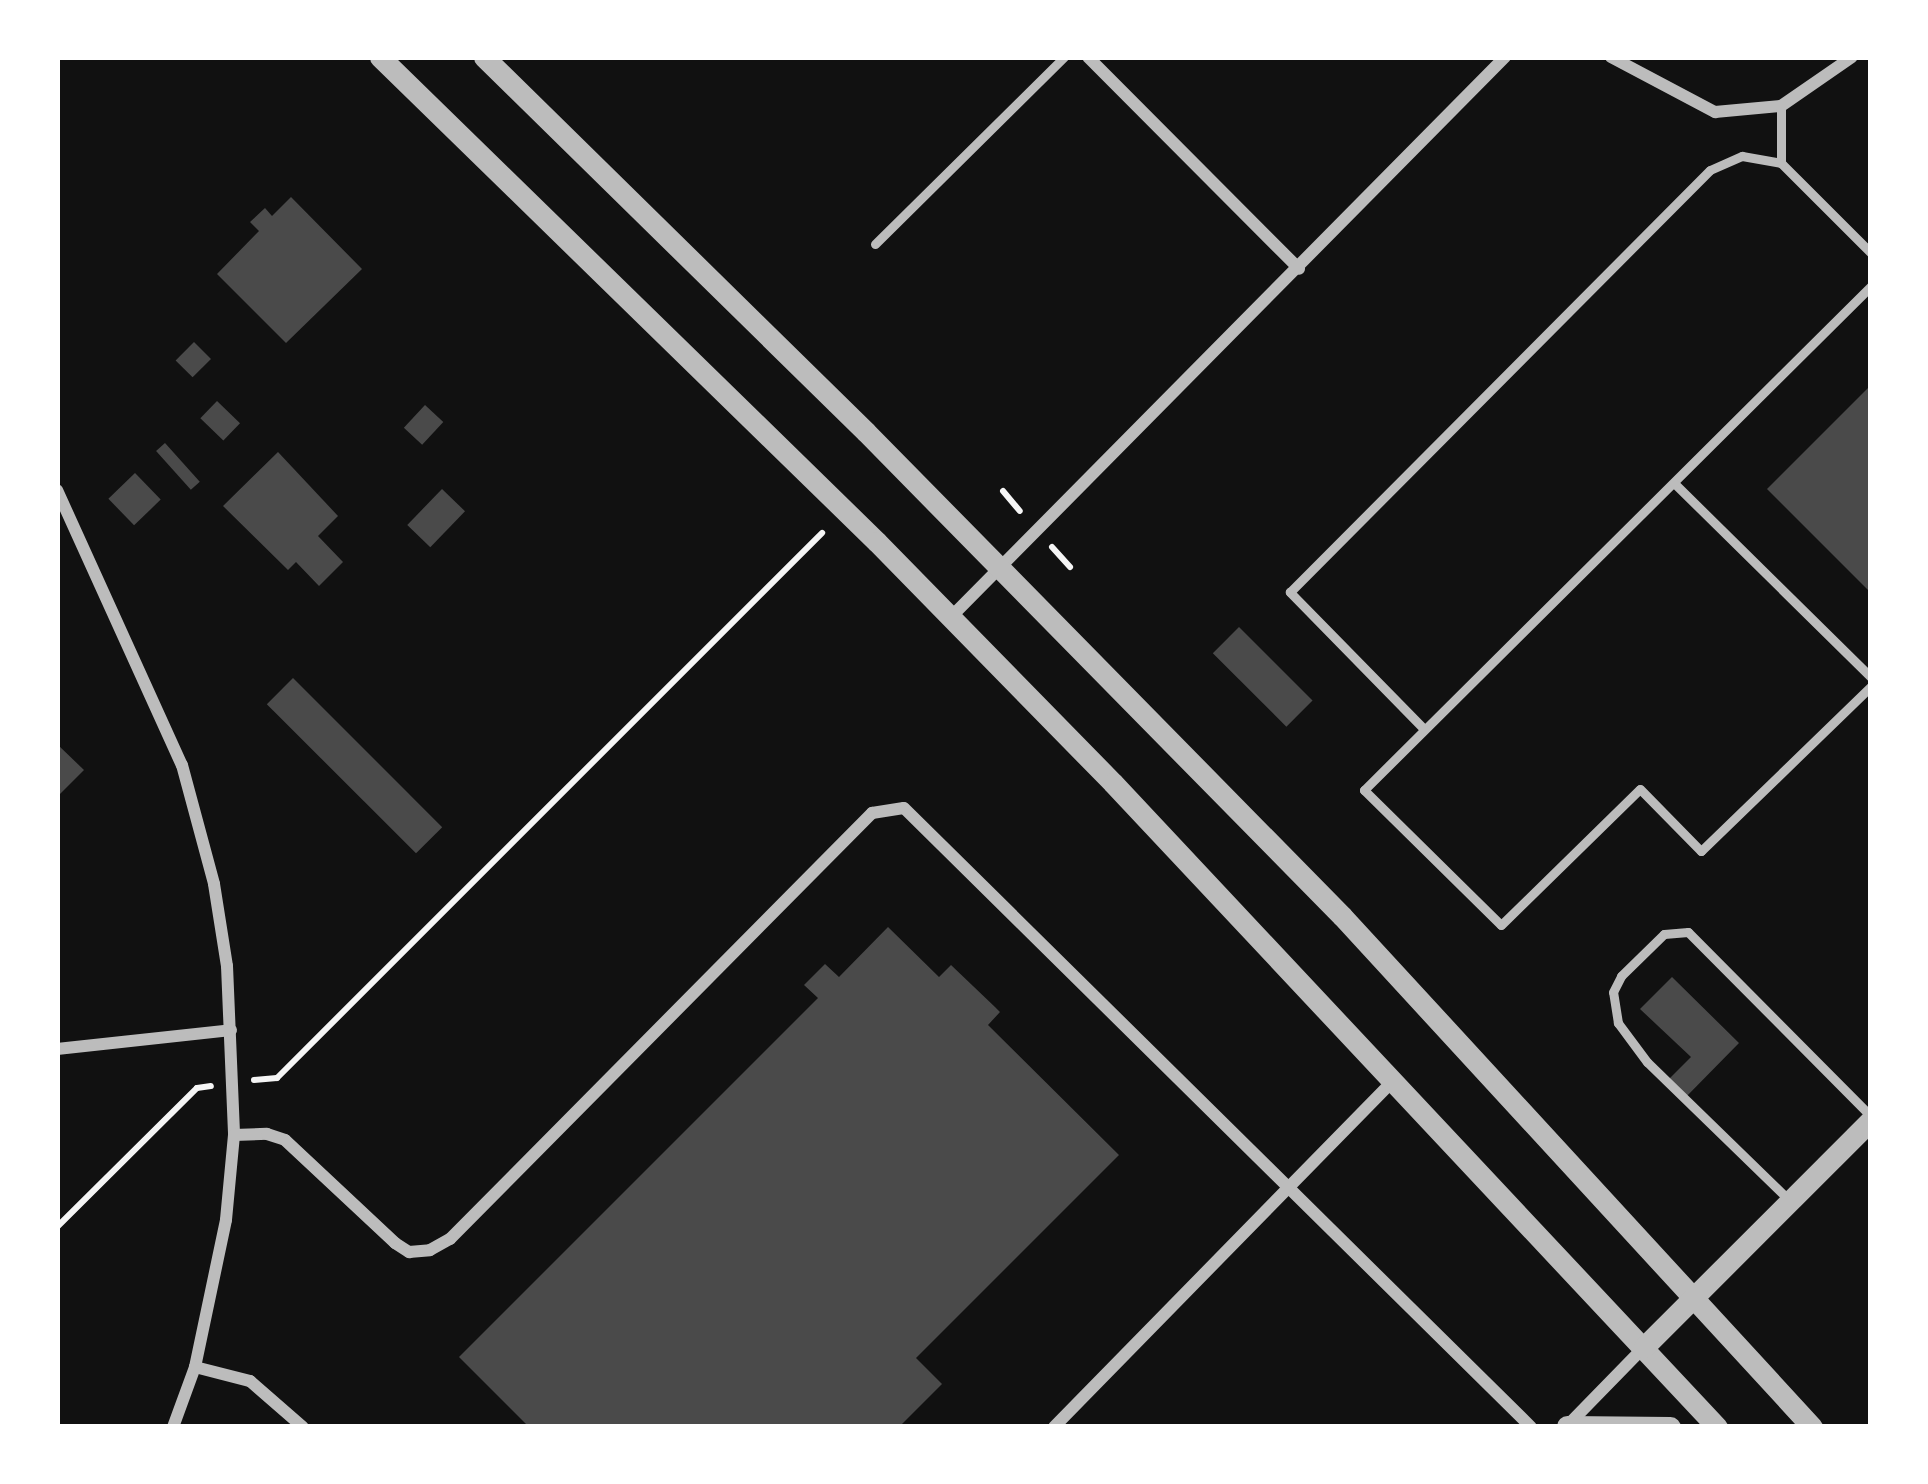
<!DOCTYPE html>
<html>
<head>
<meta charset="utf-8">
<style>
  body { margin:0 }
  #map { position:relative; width:1928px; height:1484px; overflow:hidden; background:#111; font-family:"PT Sans Narrow",sans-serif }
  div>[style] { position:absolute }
  .building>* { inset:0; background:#4a4a4a; transform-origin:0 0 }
  .path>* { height:6px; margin:-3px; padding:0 3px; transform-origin:3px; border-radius:3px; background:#f5f5f5 }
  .service>* { height:9px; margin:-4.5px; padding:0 4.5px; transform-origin:4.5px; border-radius:4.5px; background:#bcbcbc }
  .minor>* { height:12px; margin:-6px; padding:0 6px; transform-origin:6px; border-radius:6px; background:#bcbcbc }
  .tertiary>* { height:21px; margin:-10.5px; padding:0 10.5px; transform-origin:10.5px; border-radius:10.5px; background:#bcbcbc }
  span { translate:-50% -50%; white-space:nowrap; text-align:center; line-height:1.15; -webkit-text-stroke:12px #fff; paint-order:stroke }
  .frame { position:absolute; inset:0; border:60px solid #fff; pointer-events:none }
</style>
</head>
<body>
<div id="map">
  <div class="building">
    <i style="clip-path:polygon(291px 197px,362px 269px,286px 343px,217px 274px,259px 231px,250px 222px,265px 208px,272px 216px)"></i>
    <i style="left:194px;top:342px;width:24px;height:26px;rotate:45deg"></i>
    <i style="clip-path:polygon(1871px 385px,1871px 593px,1767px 489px)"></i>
    <i style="left:217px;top:401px;width:32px;height:24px;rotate:44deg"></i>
    <i style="left:425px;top:405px;width:25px;height:31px;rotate:43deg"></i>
    <i style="left:165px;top:443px;width:52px;height:12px;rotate:48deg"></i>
    <i style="clip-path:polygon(278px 452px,338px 516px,318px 536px,343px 562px,319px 586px,296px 562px,288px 570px,223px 506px)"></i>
    <i style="left:135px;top:473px;width:37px;height:37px;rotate:46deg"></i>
    <i style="left:442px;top:489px;width:32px;height:50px;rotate:44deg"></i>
    <i style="left:1239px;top:627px;width:104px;height:37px;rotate:45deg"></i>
    <i style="left:293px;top:678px;width:211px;height:37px;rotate:45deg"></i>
    <i style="clip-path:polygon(57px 744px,84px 770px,57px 797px)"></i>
    <i style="clip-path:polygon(888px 927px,939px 977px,951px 965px,995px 1007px,1000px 1012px,988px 1025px,1119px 1155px,916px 1358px,942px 1384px,899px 1427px,529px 1427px,459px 1357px,818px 998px,804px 985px,825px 964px,839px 977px)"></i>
    <i style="clip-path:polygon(1672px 977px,1739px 1043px,1683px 1100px,1665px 1083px,1691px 1057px,1640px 1009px)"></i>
  </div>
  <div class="path">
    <i style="left:1003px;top:491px;width:26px;rotate:50deg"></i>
    <i style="left:1052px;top:547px;width:27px;rotate:48deg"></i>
    <i style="left:254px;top:1080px;width:23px;rotate:-5deg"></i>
    <i style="left:277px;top:1078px;width:771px;rotate:-45deg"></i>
    <i style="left:57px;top:1227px;width:197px;rotate:-44.8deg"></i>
    <i style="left:197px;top:1088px;width:14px;rotate:-8deg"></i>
  </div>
  <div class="service">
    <i style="left:1781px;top:106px;width:57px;rotate:90deg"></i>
    <i style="left:1781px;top:163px;width:127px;rotate:45deg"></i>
    <i style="left:875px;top:244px;width:266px;rotate:-44.7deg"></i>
    <i style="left:1871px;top:286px;width:715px;rotate:135.17deg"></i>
    <i style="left:1364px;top:790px;width:192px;rotate:44.6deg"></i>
    <i style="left:1501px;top:925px;width:194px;rotate:-44.4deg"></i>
    <i style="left:1640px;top:789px;width:87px;rotate:45.5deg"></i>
    <i style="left:1701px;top:851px;width:237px;rotate:-44.1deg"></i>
    <i style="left:1674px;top:483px;width:276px;rotate:44.6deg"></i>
    <i style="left:1424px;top:729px;width:192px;rotate:-134.4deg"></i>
    <i style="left:1290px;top:592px;width:595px;rotate:-45.14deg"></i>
    <i style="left:1710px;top:170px;width:35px;rotate:-24deg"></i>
    <i style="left:1742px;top:156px;width:40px;rotate:10deg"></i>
    <i style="left:1790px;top:1201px;width:199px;rotate:-135.8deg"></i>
    <i style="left:1647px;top:1062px;width:49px;rotate:-126.6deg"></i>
    <i style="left:1618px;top:1023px;width:31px;rotate:-99deg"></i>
    <i style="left:1613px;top:992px;width:18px;rotate:-63deg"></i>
    <i style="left:1621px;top:976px;width:60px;rotate:-44.3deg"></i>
    <i style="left:1664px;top:934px;width:24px;rotate:-5deg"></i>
    <i style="left:1688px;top:932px;width:260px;rotate:45.2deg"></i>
  </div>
  <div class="minor">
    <i style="left:1088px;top:57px;width:299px;rotate:45.1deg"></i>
    <i style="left:1611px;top:57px;width:118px;rotate:27.9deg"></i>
    <i style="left:1715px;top:112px;width:66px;rotate:-5.2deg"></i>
    <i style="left:1781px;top:106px;width:86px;rotate:-34.6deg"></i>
    <i style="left:57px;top:490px;width:302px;rotate:65.6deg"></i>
    <i style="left:182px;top:765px;width:123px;rotate:74.9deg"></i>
    <i style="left:214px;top:884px;width:83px;rotate:81deg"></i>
    <i style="left:227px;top:966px;width:169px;rotate:87.6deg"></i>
    <i style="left:234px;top:1135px;width:85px;rotate:95.4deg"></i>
    <i style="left:226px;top:1220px;width:150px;rotate:101.9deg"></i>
    <i style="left:195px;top:1367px;width:64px;rotate:110.1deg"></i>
    <i style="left:951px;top:617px;width:788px;rotate:-45.31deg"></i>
    <i style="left:57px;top:1049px;width:175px;rotate:-6.2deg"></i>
    <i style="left:234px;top:1135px;width:33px;rotate:-2deg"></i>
    <i style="left:267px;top:1134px;width:19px;rotate:18deg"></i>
    <i style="left:285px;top:1140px;width:151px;rotate:43.1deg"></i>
    <i style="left:395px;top:1243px;width:17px;rotate:33deg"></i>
    <i style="left:409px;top:1252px;width:21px;rotate:-5deg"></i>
    <i style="left:430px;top:1250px;width:23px;rotate:-29deg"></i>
    <i style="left:450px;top:1239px;width:600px;rotate:-45.27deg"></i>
    <i style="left:872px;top:813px;width:32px;rotate:-9deg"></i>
    <i style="left:904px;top:808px;width:881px;rotate:44.63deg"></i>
    <i style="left:195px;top:1367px;width:57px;rotate:14.3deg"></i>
    <i style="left:250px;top:1381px;width:70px;rotate:41deg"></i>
    <i style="left:1567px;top:1426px;width:110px;rotate:-45.7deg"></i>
    <i style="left:1054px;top:1427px;width:484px;rotate:-45.6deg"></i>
  </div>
  <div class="tertiary">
    <i style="left:380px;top:57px;width:694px;rotate:44.3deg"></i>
    <i style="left:877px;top:542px;width:337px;rotate:45.6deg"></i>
    <i style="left:1113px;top:783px;width:883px;rotate:46.84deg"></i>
    <i style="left:484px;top:57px;width:535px;rotate:44.47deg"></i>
    <i style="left:866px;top:432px;width:679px;rotate:45.48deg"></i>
    <i style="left:1342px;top:916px;width:694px;rotate:47.39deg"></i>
    <i style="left:1644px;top:1347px;width:321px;rotate:-45deg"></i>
    <i style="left:1567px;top:1426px;width:103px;rotate:0.6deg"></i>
  </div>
  <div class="frame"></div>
</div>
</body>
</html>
